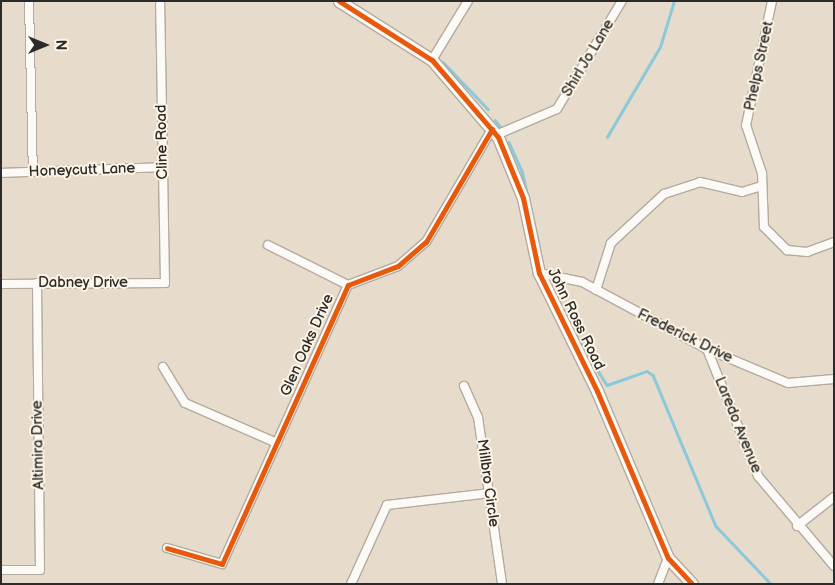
<!DOCTYPE html>
<html>
<head>
<meta charset="utf-8">
<style>
  body { margin:0 }
  #map { position:relative; width:835px; height:585px; overflow:hidden; background:#e7dbcb; font-family:"Balsamiq Sans",sans-serif }
  div>[style] { position:absolute }
  .stream>* { height:2.5px; margin:-1.25px; padding:0 1.25px; transform-origin:1.25px; border-radius:1.25px; background:#8bc9da }
  .roads { filter:drop-shadow(1px 0 #b2aba0) drop-shadow(-1px 0 #b2aba0) drop-shadow(0 1px #b2aba0) drop-shadow(0 -1px #b2aba0) }
  .street>* { height:8px; margin:-4px; padding:0 4px; transform-origin:4px; border-radius:4px; background:#fbfaf7 }
  .secondary>* { height:11px; margin:-5.5px; padding:0 5.5px; transform-origin:5.5px; border-radius:5.5px; background:#fbfaf7 }
  .cycleway>* { height:5px; margin:-2.5px; padding:0 2.5px; transform-origin:2.5px; border-radius:2.5px; background:#e8590c }
  span { translate:-50% -50%; white-space:nowrap; text-align:center; line-height:1.15; -webkit-text-stroke:4px #fcf5e5; paint-order:stroke }
  .street-label { font-size:15px; color:#2b2b2b }
  .frame { position:absolute; inset:0; border:2px solid #2b2b2b; pointer-events:none }
  .north { position:absolute; left:20px; top:20px; width:50px; height:50px; -webkit-text-stroke:4px #fcf5e5; paint-order:stroke; rotate:90deg; font-size:14px; font-weight:700; line-height:20px; text-align:center; color:#2b2b2b }
  .north::after { content:''; display:block; margin:auto; width:18px; height:22px; background:#2b2b2b; clip-path:polygon(50% 0,100% 100%,50% 72%,0 100%) }
</style>
</head>
<body>
<div id="map">
  <div class="stream">
    <i style="left:443px;top:62px;width:65px;rotate:46.2deg"></i>
    <i style="left:495px;top:120px;width:8px;rotate:50deg"></i>
    <i style="left:607px;top:137px;width:104px;rotate:-59.5deg"></i>
    <i style="left:660px;top:47px;width:48px;rotate:-73.1deg"></i>
    <i style="left:509px;top:142px;width:32px;rotate:66deg"></i>
    <i style="left:522px;top:171px;width:75px;rotate:76.9deg"></i>
    <i style="left:574px;top:332px;width:62px;rotate:58.1deg"></i>
    <i style="left:607px;top:385px;width:42px;rotate:-19.3deg"></i>
    <i style="left:647px;top:371px;width:7px;rotate:34deg"></i>
    <i style="left:653px;top:375px;width:164px;rotate:67.4deg"></i>
    <i style="left:716px;top:526px;width:80px;rotate:46.5deg"></i>
  </div>
  <div class="roads">
    <div class="street">
      <i style="left:29px;top:1px;width:170px;rotate:88.7deg"></i>
      <i style="left:772px;top:1px;width:127px;rotate:101.8deg"></i>
      <i style="left:746px;top:125px;width:51px;rotate:71.6deg"></i>
      <i style="left:762px;top:173px;width:54px;rotate:87.9deg"></i>
      <i style="left:764px;top:227px;width:33px;rotate:45deg"></i>
      <i style="left:787px;top:250px;width:20px;rotate:6deg"></i>
      <i style="left:807px;top:252px;width:29px;rotate:-20deg"></i>
      <i style="left:432px;top:60px;width:69px;rotate:-58.6deg"></i>
      <i style="left:496px;top:135px;width:66px;rotate:-23.1deg"></i>
      <i style="left:557px;top:109px;width:126px;rotate:-59deg"></i>
      <i style="left:1px;top:173px;width:162px;rotate:-2.1deg"></i>
      <i style="left:268px;top:245px;width:89px;rotate:26.6deg"></i>
      <i style="left:539px;top:273px;width:44px;rotate:11.8deg"></i>
      <i style="left:582px;top:282px;width:142px;rotate:28.2deg"></i>
      <i style="left:707px;top:349px;width:88px;rotate:22.8deg"></i>
      <i style="left:788px;top:383px;width:46px;rotate:-5deg"></i>
      <i style="left:1px;top:284px;width:164px;rotate:-0.3deg"></i>
      <i style="left:165px;top:283px;width:282px;rotate:-91deg"></i>
      <i style="left:596px;top:290px;width:49px;rotate:-72.3deg"></i>
      <i style="left:611px;top:243px;width:72px;rotate:-42.8deg"></i>
      <i style="left:664px;top:194px;width:38px;rotate:-18deg"></i>
      <i style="left:700px;top:182px;width:43px;rotate:13.4deg"></i>
      <i style="left:742px;top:192px;width:21px;rotate:-17deg"></i>
      <i style="left:707px;top:349px;width:137px;rotate:68.1deg"></i>
      <i style="left:758px;top:476px;width:118px;rotate:49.8deg"></i>
      <i style="left:163px;top:367px;width:42px;rotate:58.6deg"></i>
      <i style="left:185px;top:403px;width:100px;rotate:23.5deg"></i>
      <i style="left:464px;top:386px;width:34px;rotate:66deg"></i>
      <i style="left:478px;top:417px;width:169px;rotate:81.8deg"></i>
      <i style="left:797px;top:526px;width:47px;rotate:-38.1deg"></i>
      <i style="left:167px;top:548px;width:57px;rotate:16.2deg"></i>
      <i style="left:222px;top:564px;width:306px;rotate:-65.7deg"></i>
      <i style="left:348px;top:285px;width:53px;rotate:-20.8deg"></i>
      <i style="left:398px;top:266px;width:37px;rotate:-41deg"></i>
      <i style="left:426px;top:242px;width:131px;rotate:-59.7deg"></i>
      <i style="left:1px;top:570px;width:39px"></i>
      <i style="left:40px;top:570px;width:287px;rotate:-90.6deg"></i>
      <i style="left:351px;top:584px;width:87px;rotate:-65.5deg"></i>
      <i style="left:387px;top:505px;width:104px;rotate:-6.6deg"></i>
      <i style="left:658px;top:584px;width:28px;rotate:-69deg"></i>
    </div>
    <div class="secondary">
      <i style="left:339px;top:1px;width:110px;rotate:32.4deg"></i>
      <i style="left:432px;top:60px;width:101px;rotate:49.4deg"></i>
      <i style="left:498px;top:137px;width:66px;rotate:67.7deg"></i>
      <i style="left:523px;top:198px;width:77px;rotate:78deg"></i>
      <i style="left:539px;top:273px;width:131px;rotate:63.8deg"></i>
      <i style="left:597px;top:391px;width:181px;rotate:67deg"></i>
      <i style="left:668px;top:558px;width:35px;rotate:47deg"></i>
    </div>
  </div>
  <div class="cycleway">
    <i style="left:339px;top:1px;width:110px;rotate:32.4deg"></i>
    <i style="left:432px;top:60px;width:101px;rotate:49.4deg"></i>
    <i style="left:498px;top:137px;width:66px;rotate:67.7deg"></i>
    <i style="left:523px;top:198px;width:77px;rotate:78deg"></i>
    <i style="left:539px;top:273px;width:131px;rotate:63.8deg"></i>
    <i style="left:597px;top:391px;width:181px;rotate:67deg"></i>
    <i style="left:668px;top:558px;width:35px;rotate:47deg"></i>
    <i style="left:167px;top:548px;width:57px;rotate:16.2deg"></i>
    <i style="left:222px;top:564px;width:306px;rotate:-65.7deg"></i>
    <i style="left:348px;top:285px;width:53px;rotate:-20.8deg"></i>
    <i style="left:398px;top:266px;width:37px;rotate:-41deg"></i>
    <i style="left:426px;top:242px;width:131px;rotate:-59.7deg"></i>
  </div>
  <div class="street-label">
    <span style="left:588px;top:58px;rotate:-59deg">Shirl Jo Lane</span>
    <span style="left:759px;top:66px;rotate:-78deg">Phelps Street</span>
    <span style="left:162px;top:142px;rotate:-91deg">Cline Road</span>
    <span style="left:82px;top:170px;rotate:-2deg">Honeycutt Lane</span>
    <span style="left:83px;top:283px">Dabney Drive</span>
    <span style="left:576px;top:319px;rotate:64deg">John Ross Road</span>
    <span style="left:685px;top:336px;rotate:26deg">Frederick Drive</span>
    <span style="left:307px;top:345px;rotate:-66deg">Glen Oaks Drive</span>
    <span style="left:738px;top:425px;rotate:68deg">Laredo Avenue</span>
    <span style="left:38px;top:445px;rotate:-91deg">Altimira Drive</span>
    <span style="left:488px;top:483px;rotate:82deg">Millbro Circle</span>
  </div>
  <div class="frame"></div>
  <div class="north">N</div>
</div>
</body>
</html>
